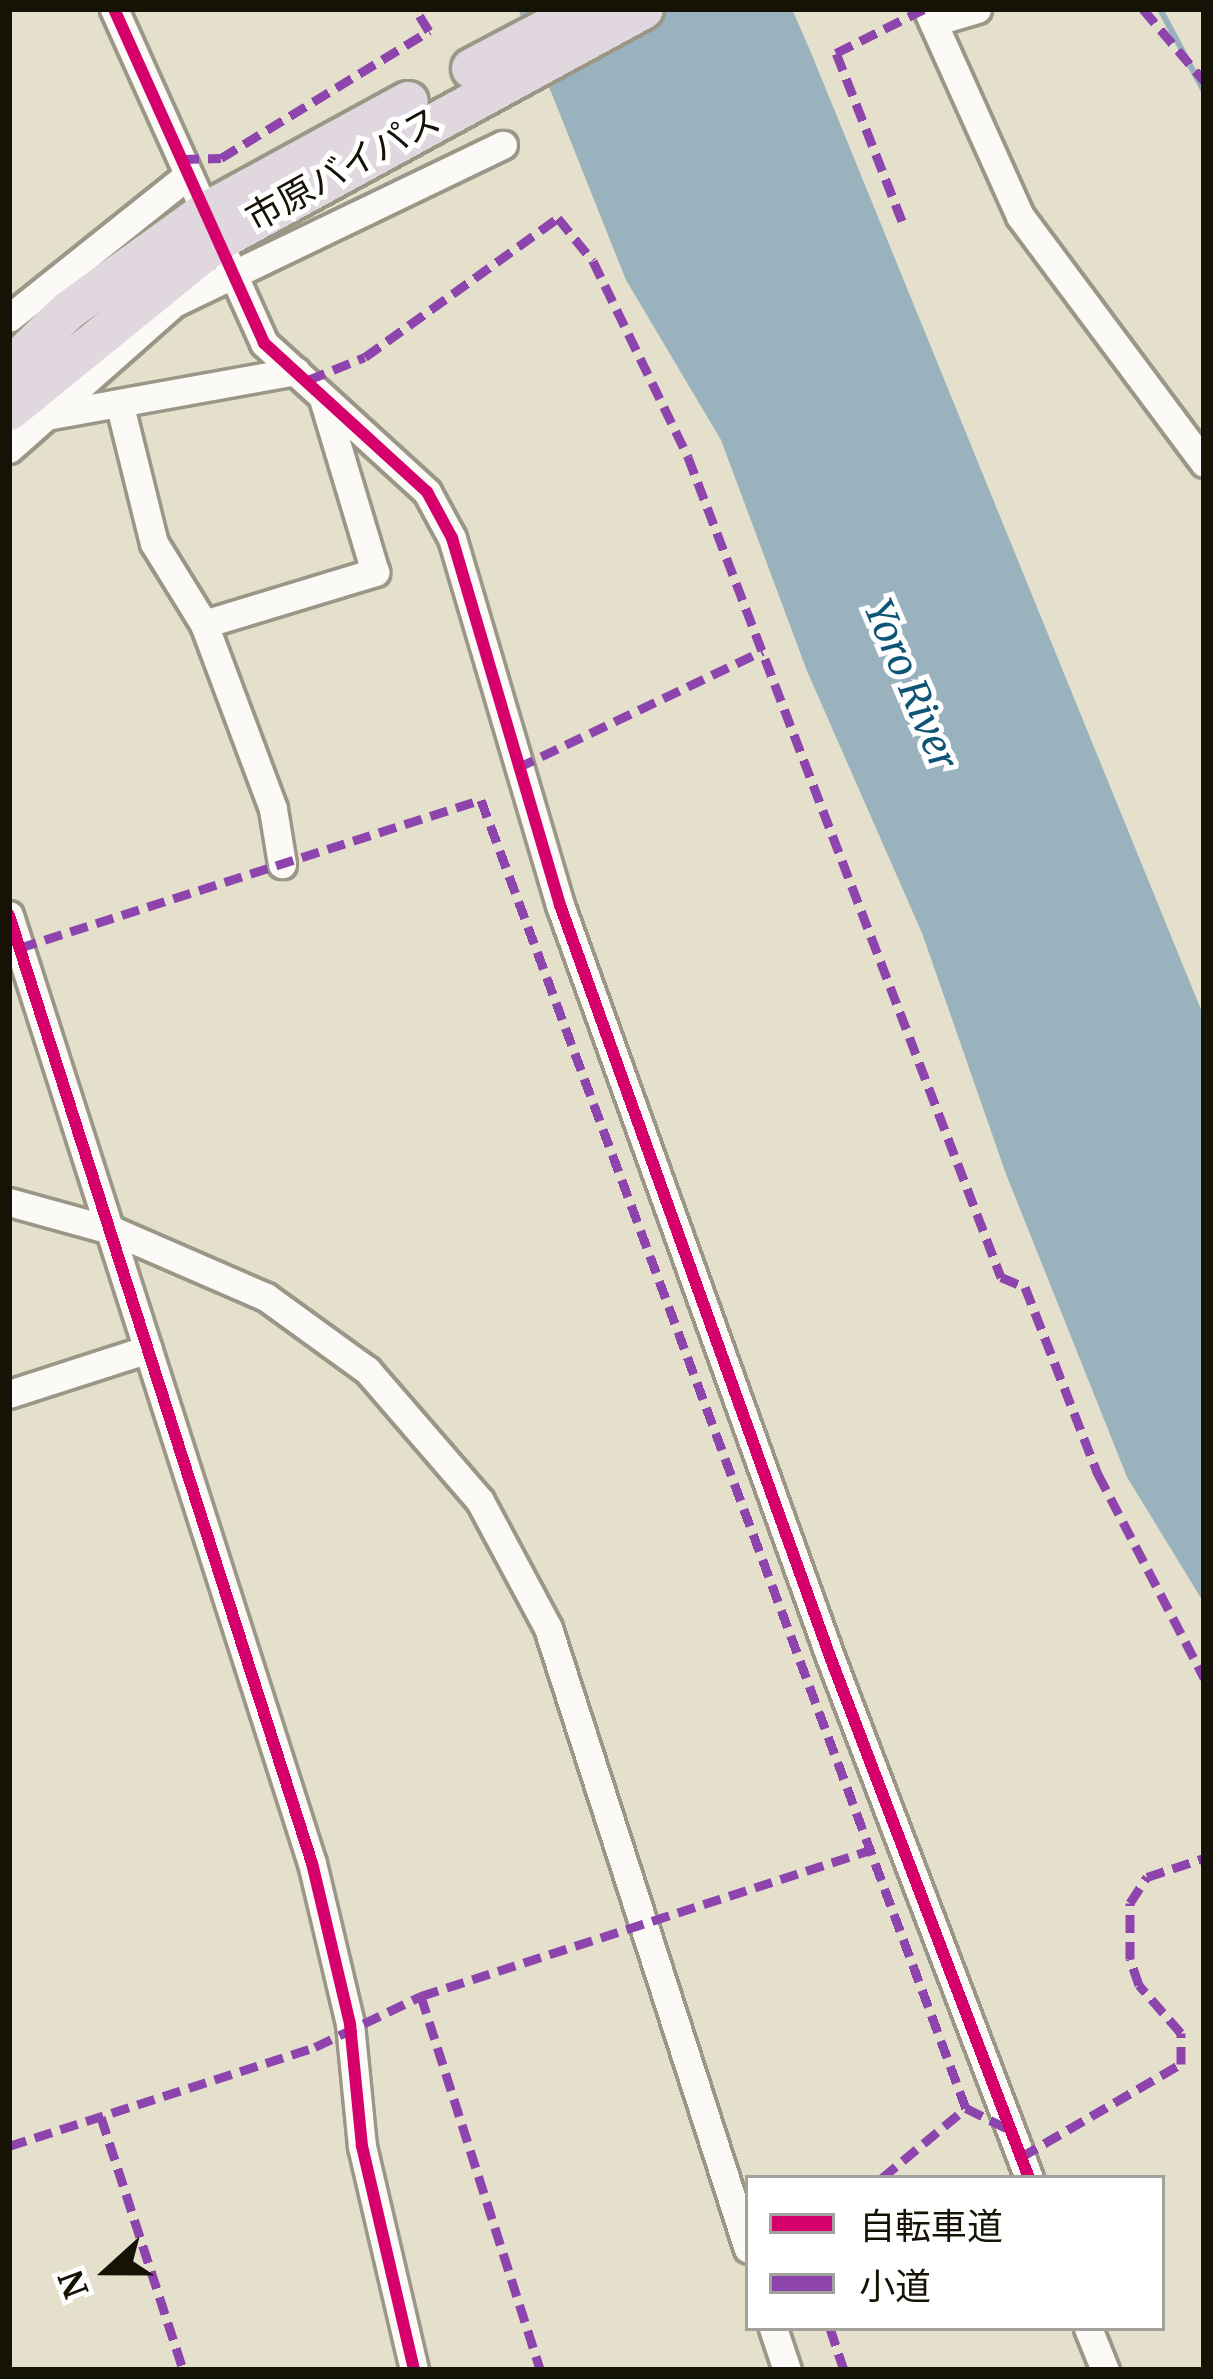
<!DOCTYPE html>
<html>
<head>
<meta charset="utf-8">
<style>
  body { margin:0 }
  #map { position:relative; width:1213px; height:2379px; overflow:hidden; background:#e4e0cc; font-family:Merriweather,"Noto Sans JP",serif }
  div>[style] { position:absolute }
  .water>* { inset:0; background:#99b2be }
  .stream>* { height:6px; margin:-3px; padding:0 3px; transform-origin:3px; border-radius:3px; background:#99b2be }
  .roads { filter:drop-shadow(3px 0 #9a9787) drop-shadow(-3px 0 #9a9787) drop-shadow(0 3px #9a9787) drop-shadow(0 -3px #9a9787) }
  .minor>* { height:27px; margin:-13.5px; padding:0 13.5px; transform-origin:13.5px; border-radius:13.5px; background:#fbfaf7 }
  .highway>* { height:39px; margin:-19.5px; padding:0 19.5px; transform-origin:19.5px; border-radius:19.5px; background:#e1d7de }
  .quiet>* { height:9px; margin-top:-4.5px; transform-origin:0; background:repeating-linear-gradient(90deg,#8e44ad 0 18px,transparent 0 27px) }
  .cycleway>* { height:12px; margin:-6px; padding:0 6px; transform-origin:6px; border-radius:6px; background:#d6006c }
  span { translate:-50% -50%; white-space:nowrap; text-align:center; line-height:1.15; -webkit-text-stroke:10px #fff; paint-order:stroke }
  .street-label { font-size:36px; color:#161306 }
  .water-label { font-size:39px; color:#0e5476; font-style:italic }
  .frame { position:absolute; inset:0; border:12px solid #161306; pointer-events:none }
  .legend { position:absolute; left:745px; top:2175px; width:420px; height:156px; box-sizing:border-box; background:#fff; border:3px solid #a2a19b; margin:0; padding:15px 21px; list-style:none; font-size:36px; color:#161306 }
  .legend li { display:flex; align-items:center; gap:24px; height:60px }
  .legend b { width:60px; border:3px solid #a2a19b }
  .north { position:absolute; left:48px; top:2211px; width:120px; height:120px; -webkit-text-stroke:9px #fff; paint-order:stroke; rotate:249deg; font-size:33px; font-weight:700; line-height:48px; text-align:center; color:#161306 }
  .north::after { content:''; display:block; margin:auto; width:42px; height:54px; background:#161306; clip-path:polygon(50% 0,100% 100%,50% 72%,0 100%) }
</style>
</head>
<body>
<div id="map">
  <div class="water">
    <i style="clip-path:polygon(518px 9px,792px 9px,812px 55px,1204px 1017px,1204px 1603px,1127px 1477px,1006px 1174px,922px 933px,807px 671px,721px 440px,626px 280px)"></i>
  </div>
  <div class="stream">
    <i style="left:1160px;top:9px;width:93px;rotate:61.8deg"></i>
  </div>
  <div class="roads">
    <div class="minor">
      <i style="left:114px;top:9px;width:366px;rotate:65.8deg"></i>
      <i style="left:264px;top:343px;width:221px;rotate:42.4deg"></i>
      <i style="left:427px;top:492px;width:52px;rotate:61.5deg"></i>
      <i style="left:452px;top:538px;width:383px;rotate:73.6deg"></i>
      <i style="left:560px;top:905px;width:796px;rotate:70.24deg"></i>
      <i style="left:829px;top:1654px;width:561px;rotate:69.11deg"></i>
      <i style="left:927px;top:9px;width:227px;rotate:65.8deg"></i>
      <i style="left:1020px;top:216px;width:308px;rotate:53.3deg"></i>
      <i style="left:933px;top:22px;width:46px;rotate:-16.5deg"></i>
      <i style="left:9px;top:318px;width:229px;rotate:-38.6deg"></i>
      <i style="left:120px;top:406px;width:141px;rotate:76.1deg"></i>
      <i style="left:154px;top:543px;width:95px;rotate:58.3deg"></i>
      <i style="left:204px;top:624px;width:197px;rotate:69.5deg"></i>
      <i style="left:273px;top:809px;width:56px;rotate:80.7deg"></i>
      <i style="left:46px;top:416px;width:254px;rotate:-10.2deg"></i>
      <i style="left:9px;top:449px;width:220px;rotate:-41.5deg"></i>
      <i style="left:174px;top:303px;width:365px;rotate:-25.7deg"></i>
      <i style="left:204px;top:624px;width:179px;rotate:-16.9deg"></i>
      <i style="left:375px;top:572px;width:181px;rotate:-106.7deg"></i>
      <i style="left:9px;top:915px;width:995px;rotate:72.28deg"></i>
      <i style="left:312px;top:1863px;width:165px;rotate:76.7deg"></i>
      <i style="left:350px;top:2024px;width:123px;rotate:84.4deg"></i>
      <i style="left:362px;top:2146px;width:230px;rotate:76.9deg"></i>
      <i style="left:9px;top:1202px;width:109px;rotate:15.4deg"></i>
      <i style="left:114px;top:1231px;width:166px;rotate:23.5deg"></i>
      <i style="left:266px;top:1297px;width:125px;rotate:35.9deg"></i>
      <i style="left:367px;top:1370px;width:173px;rotate:49.2deg"></i>
      <i style="left:480px;top:1501px;width:144px;rotate:61.8deg"></i>
      <i style="left:548px;top:1628px;width:652px;rotate:72.15deg"></i>
      <i style="left:9px;top:1394px;width:146px;rotate:-17.9deg"></i>
      <i style="left:773px;top:2328px;width:44px;rotate:71.6deg"></i>
      <i style="left:1088px;top:2328px;width:45px;rotate:68deg"></i>
    </div>
    <div class="highway">
      <i style="left:471px;top:68px;width:127px;rotate:-27.8deg"></i>
      <i style="left:9px;top:367px;width:82px;rotate:-44deg"></i>
      <i style="left:68px;top:310px;width:168px;rotate:-35.8deg"></i>
      <i style="left:204px;top:212px;width:232px;rotate:-28.6deg"></i>
      <i style="left:9px;top:410px;width:268px;rotate:-39.1deg"></i>
      <i style="left:217px;top:241px;width:485px;rotate:-28.6deg"></i>
    </div>
  </div>
  <div class="quiet">
    <i style="left:1143px;top:9px;width:94px;rotate:49.7deg"></i>
    <i style="left:181px;top:159px;width:40px;rotate:-1.4deg"></i>
    <i style="left:221px;top:158px;width:244px;rotate:-31.4deg"></i>
    <i style="left:429px;top:31px;width:26px;rotate:-122deg"></i>
    <i style="left:902px;top:221px;width:180px;rotate:-111.4deg"></i>
    <i style="left:836px;top:53px;width:98px;rotate:-26.6deg"></i>
    <i style="left:308px;top:380px;width:61px;rotate:-22deg"></i>
    <i style="left:365px;top:357px;width:238px;rotate:-35.8deg"></i>
    <i style="left:558px;top:218px;width:55px;rotate:50.9deg"></i>
    <i style="left:593px;top:261px;width:218px;rotate:64.1deg"></i>
    <i style="left:688px;top:457px;width:878px;rotate:69.11deg"></i>
    <i style="left:1001px;top:1277px;width:26px;rotate:23deg"></i>
    <i style="left:1025px;top:1287px;width:201px;rotate:68.7deg"></i>
    <i style="left:1098px;top:1474px;width:230px;rotate:62.5deg"></i>
    <i style="left:517px;top:768px;width:272px;rotate:-25.5deg"></i>
    <i style="left:19px;top:948px;width:485px;rotate:-17.8deg"></i>
    <i style="left:481px;top:800px;width:1395px;rotate:69.66deg"></i>
    <i style="left:966px;top:2108px;width:51px;rotate:26.6deg"></i>
    <i style="left:421px;top:1996px;width:392px;rotate:72.3deg"></i>
    <i style="left:101px;top:2117px;width:266px;rotate:72deg"></i>
    <i style="left:9px;top:2146px;width:322px;rotate:-17.9deg"></i>
    <i style="left:315px;top:2047px;width:118px;rotate:-25.7deg"></i>
    <i style="left:421px;top:1996px;width:470px;rotate:-18deg"></i>
    <i style="left:1021px;top:2157px;width:185px;rotate:-30.2deg"></i>
    <i style="left:1181px;top:2064px;width:31px;rotate:-90deg"></i>
    <i style="left:1181px;top:2033px;width:64px;rotate:-131.2deg"></i>
    <i style="left:1139px;top:1985px;width:28px;rotate:-109deg"></i>
    <i style="left:1130px;top:1959px;width:56px;rotate:-90deg"></i>
    <i style="left:1130px;top:1903px;width:31px;rotate:-57deg"></i>
    <i style="left:1147px;top:1877px;width:60px;rotate:-18.4deg"></i>
    <i style="left:882px;top:2178px;width:109px;rotate:-39.8deg"></i>
    <i style="left:830px;top:2328px;width:44px;rotate:71.6deg"></i>
  </div>
  <div class="cycleway">
    <i style="left:114px;top:9px;width:366px;rotate:65.8deg"></i>
    <i style="left:264px;top:343px;width:221px;rotate:42.4deg"></i>
    <i style="left:427px;top:492px;width:52px;rotate:61.5deg"></i>
    <i style="left:452px;top:538px;width:383px;rotate:73.6deg"></i>
    <i style="left:560px;top:905px;width:796px;rotate:70.24deg"></i>
    <i style="left:829px;top:1654px;width:561px;rotate:69.11deg"></i>
    <i style="left:9px;top:915px;width:995px;rotate:72.28deg"></i>
    <i style="left:312px;top:1863px;width:165px;rotate:76.7deg"></i>
    <i style="left:350px;top:2024px;width:123px;rotate:84.4deg"></i>
    <i style="left:362px;top:2146px;width:230px;rotate:76.9deg"></i>
  </div>
  <div class="street-label">
    <span style="left:343px;top:169px;rotate:-29deg">市原バイパス</span>
  </div>
  <div class="water-label">
    <span style="left:910px;top:685px;rotate:67deg">Yoro River</span>
  </div>
  <div class="frame"></div>
  <ul class="legend">
  <li><b style="height:15px;background:#d6006c"></b>自転車道</li>
  <li><b style="height:15px;background:#8e44ad"></b>小道</li>
  </ul>
  <div class="north">N</div>
</div>
</body>
</html>
